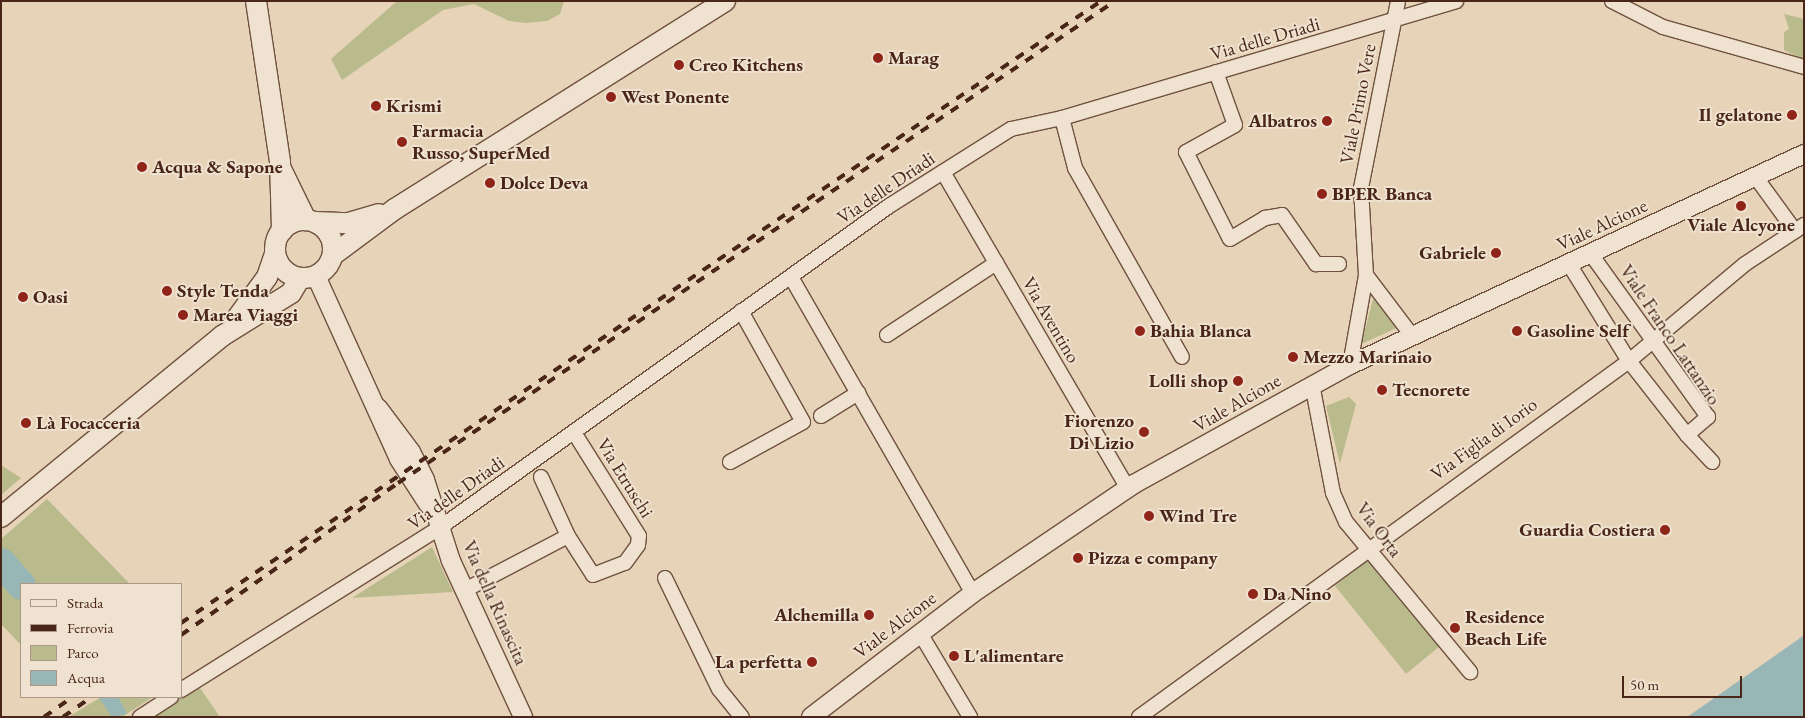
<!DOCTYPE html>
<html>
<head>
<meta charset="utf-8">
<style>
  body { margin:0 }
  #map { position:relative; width:1805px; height:718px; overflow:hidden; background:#e7d3b7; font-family:"EB Garamond",serif }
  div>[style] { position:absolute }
  .green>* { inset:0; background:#babb8c; transform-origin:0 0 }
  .water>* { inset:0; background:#99b6b7 }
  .river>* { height:29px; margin:-14.5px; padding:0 14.5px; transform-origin:14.5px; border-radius:14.5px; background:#99b6b7 }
  .roads { filter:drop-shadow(1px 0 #70513f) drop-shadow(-1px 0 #70513f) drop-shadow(0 1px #70513f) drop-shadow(0 -1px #70513f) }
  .minor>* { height:14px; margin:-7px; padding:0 7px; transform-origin:7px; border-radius:7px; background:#efe2d0 }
  .tertiary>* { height:18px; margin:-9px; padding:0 9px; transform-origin:9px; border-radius:9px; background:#efe2d0 }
  .secondary>* { height:20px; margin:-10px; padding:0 10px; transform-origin:10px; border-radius:10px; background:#efe2d0 }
  .secondary>.ring { margin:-10px; padding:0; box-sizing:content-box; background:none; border:20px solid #efe2d0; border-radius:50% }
  .rail>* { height:4px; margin-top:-2px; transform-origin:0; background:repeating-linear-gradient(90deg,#492617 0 9px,transparent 0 18px) }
  .dots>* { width:14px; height:14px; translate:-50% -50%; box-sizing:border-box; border:2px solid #efe2d0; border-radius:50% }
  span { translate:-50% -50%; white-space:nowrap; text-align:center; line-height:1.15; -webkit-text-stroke:4px #efe2d0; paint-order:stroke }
  .street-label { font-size:19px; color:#492617 }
  .poi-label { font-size:19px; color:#492617; font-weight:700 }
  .left { translate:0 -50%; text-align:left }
  .right { translate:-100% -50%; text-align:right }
  .frame { position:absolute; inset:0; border:2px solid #492617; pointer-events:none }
  .legend { position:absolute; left:20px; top:583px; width:162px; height:115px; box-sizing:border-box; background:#efe2d0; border:1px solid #ad9786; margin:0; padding:6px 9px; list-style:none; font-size:15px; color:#492617 }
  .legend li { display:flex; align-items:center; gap:10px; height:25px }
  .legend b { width:25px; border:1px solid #ad9786 }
  .scale { position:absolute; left:1622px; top:676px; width:120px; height:22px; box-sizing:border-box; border:2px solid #492617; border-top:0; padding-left:6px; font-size:15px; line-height:18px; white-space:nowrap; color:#492617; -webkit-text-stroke:4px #efe2d0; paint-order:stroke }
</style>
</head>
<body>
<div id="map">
  <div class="green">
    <i style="clip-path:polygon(397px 1px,564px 1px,560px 14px,547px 21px,526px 23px,509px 21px,474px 4px,443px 10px,342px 80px,331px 59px)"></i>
    <i style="clip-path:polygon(1784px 14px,1804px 19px,1804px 60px,1784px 50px,1784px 32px,1789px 29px)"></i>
    <i style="clip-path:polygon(1373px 299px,1401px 326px,1359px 345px,1365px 330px)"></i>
    <i style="clip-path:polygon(1349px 397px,1356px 404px,1340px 464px,1326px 406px)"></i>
    <i style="clip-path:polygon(1px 465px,21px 478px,1px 495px)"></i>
    <i style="clip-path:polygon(47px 499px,130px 584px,21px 584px,21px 645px,1px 624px,1px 539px)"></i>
    <i style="clip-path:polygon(432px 547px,453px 592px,352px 598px)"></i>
    <i style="left:1373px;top:555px;width:113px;height:49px;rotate:51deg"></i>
    <i style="clip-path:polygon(198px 685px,220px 717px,150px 717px,181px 697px)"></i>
    <i style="clip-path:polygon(101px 697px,153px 697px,122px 717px,70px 716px)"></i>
  </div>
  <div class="water">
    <i style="clip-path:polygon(1804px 635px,1804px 717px,1687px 717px,1796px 641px)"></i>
    <i style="clip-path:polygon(118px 697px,127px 714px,112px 717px,99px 698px)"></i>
  </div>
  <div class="river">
    <i style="left:1px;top:562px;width:30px;rotate:49deg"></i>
  </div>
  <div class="roads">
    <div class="minor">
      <i style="left:1612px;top:1px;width:57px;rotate:27deg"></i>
      <i style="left:1663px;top:27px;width:147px;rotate:15.8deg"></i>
      <i style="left:1216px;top:72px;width:56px;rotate:70.3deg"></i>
      <i style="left:1235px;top:125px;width:56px;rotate:151.1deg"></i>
      <i style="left:1186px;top:152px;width:97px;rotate:63.2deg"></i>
      <i style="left:1230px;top:239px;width:41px;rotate:-31deg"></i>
      <i style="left:1265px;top:218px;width:17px;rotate:-10deg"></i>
      <i style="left:1282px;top:215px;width:60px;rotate:55.2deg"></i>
      <i style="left:1316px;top:264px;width:23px"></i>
      <i style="left:1062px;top:118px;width:52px;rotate:75.4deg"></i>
      <i style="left:1075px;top:168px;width:217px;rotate:60.5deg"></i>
      <i style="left:943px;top:172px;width:366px;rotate:59.7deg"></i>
      <i style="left:1755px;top:176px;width:68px;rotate:54deg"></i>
      <i style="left:1569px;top:264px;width:114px;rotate:58.3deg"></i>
      <i style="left:1629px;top:361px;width:94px;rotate:51.9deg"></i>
      <i style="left:1687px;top:435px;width:28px;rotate:-41deg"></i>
      <i style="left:1708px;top:417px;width:201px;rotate:-125.7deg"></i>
      <i style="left:1366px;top:275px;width:78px;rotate:52.8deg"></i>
      <i style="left:791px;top:277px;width:365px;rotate:60.1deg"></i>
      <i style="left:887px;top:335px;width:131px;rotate:-33.4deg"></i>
      <i style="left:1350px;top:365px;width:91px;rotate:-79.9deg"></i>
      <i style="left:1366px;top:275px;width:87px;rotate:-93.3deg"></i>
      <i style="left:1361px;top:188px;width:191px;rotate:-78.8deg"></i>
      <i style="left:1312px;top:384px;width:111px;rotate:79.1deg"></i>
      <i style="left:1333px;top:493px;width:32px;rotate:66deg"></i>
      <i style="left:1346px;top:522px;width:195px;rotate:50.4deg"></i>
      <i style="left:821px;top:416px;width:44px;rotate:-31.9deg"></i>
      <i style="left:1687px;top:435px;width:37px;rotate:47deg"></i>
      <i style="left:730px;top:462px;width:83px;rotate:-28.7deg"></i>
      <i style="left:803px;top:422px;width:127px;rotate:-119.2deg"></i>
      <i style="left:541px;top:477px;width:65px;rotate:65.4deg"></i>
      <i style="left:568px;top:536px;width:46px;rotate:57.3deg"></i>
      <i style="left:593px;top:575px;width:34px;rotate:-21deg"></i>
      <i style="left:625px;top:563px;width:22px;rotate:-54deg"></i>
      <i style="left:638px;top:545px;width:9px;rotate:-84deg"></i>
      <i style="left:639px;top:536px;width:120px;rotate:-122.1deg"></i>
      <i style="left:665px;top:578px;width:123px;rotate:64.1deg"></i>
      <i style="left:719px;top:689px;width:36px;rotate:51deg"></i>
      <i style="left:465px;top:590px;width:116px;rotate:-27.7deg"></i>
      <i style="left:920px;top:633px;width:98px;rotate:59.2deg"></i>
      <i style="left:181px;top:690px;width:303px;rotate:-32.1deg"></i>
      <i style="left:438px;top:529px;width:555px;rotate:-35.61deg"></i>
      <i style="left:889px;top:206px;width:144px;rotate:-32.3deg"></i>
      <i style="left:1011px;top:129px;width:52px;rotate:-12.2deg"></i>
      <i style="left:1062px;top:118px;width:411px;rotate:-16.5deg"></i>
      <i style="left:140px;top:717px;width:37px;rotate:-33deg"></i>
      <i style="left:1139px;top:717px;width:606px;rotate:-36deg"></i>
      <i style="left:1629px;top:361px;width:151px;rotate:-39.9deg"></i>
      <i style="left:1745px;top:264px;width:71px;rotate:-33.5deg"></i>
    </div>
    <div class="tertiary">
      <i style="left:316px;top:276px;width:201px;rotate:65.6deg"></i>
      <i style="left:399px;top:459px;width:54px;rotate:57.2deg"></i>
      <i style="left:378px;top:408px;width:55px;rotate:53.1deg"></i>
      <i style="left:411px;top:452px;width:31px;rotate:63deg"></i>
      <i style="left:425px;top:480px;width:85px;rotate:72.2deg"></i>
      <i style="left:451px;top:561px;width:172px;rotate:65.2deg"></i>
      <i style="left:811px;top:717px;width:204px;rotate:-37.4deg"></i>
      <i style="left:973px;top:593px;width:194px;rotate:-34.1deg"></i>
      <i style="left:1134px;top:484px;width:247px;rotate:-28.9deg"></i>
      <i style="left:1350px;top:365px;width:501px;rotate:-24.93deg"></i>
    </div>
    <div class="secondary">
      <i style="left:256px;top:1px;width:163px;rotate:81.5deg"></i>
      <i style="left:280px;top:162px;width:69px;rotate:88.3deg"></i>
      <i style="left:281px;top:169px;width:57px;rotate:63.9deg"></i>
      <i class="ring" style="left:275px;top:220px;width:38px;height:38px"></i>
      <i style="left:315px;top:222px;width:33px;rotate:2deg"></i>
      <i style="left:348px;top:223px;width:32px;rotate:-16deg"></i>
      <i style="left:333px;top:255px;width:77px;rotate:-36.6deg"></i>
      <i style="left:395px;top:209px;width:390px;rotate:-32.2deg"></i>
      <i style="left:235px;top:321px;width:54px;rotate:-54deg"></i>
      <i style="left:267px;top:277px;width:24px;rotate:-71deg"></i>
      <i style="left:1px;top:517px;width:286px;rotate:-39.3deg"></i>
      <i style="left:222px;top:336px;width:81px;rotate:-31.9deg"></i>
      <i style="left:291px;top:293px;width:17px;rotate:-59deg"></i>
    </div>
  </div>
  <div class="rail">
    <i style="left:181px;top:623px;width:1111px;rotate:-34.06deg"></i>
    <i style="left:181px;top:635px;width:265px;rotate:-35deg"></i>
    <i style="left:398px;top:483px;width:864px;rotate:-33.91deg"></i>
    <i style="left:44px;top:717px;width:35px;rotate:-35deg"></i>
    <i style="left:63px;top:717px;width:35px;rotate:-35deg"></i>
  </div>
  <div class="dots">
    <i style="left:878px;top:58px;background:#8f2418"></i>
    <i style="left:679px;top:65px;background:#8f2418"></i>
    <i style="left:611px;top:97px;background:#8f2418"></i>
    <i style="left:376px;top:106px;background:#8f2418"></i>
    <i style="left:1792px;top:115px;background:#8f2418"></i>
    <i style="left:1327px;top:121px;background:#8f2418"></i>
    <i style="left:402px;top:142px;background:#8f2418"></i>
    <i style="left:142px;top:167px;background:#8f2418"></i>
    <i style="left:490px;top:183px;background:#8f2418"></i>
    <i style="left:1322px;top:194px;background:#8f2418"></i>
    <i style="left:1741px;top:206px;background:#8f2418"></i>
    <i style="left:1496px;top:253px;background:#8f2418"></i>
    <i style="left:167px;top:291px;background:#8f2418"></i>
    <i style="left:23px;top:297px;background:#8f2418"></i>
    <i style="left:183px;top:315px;background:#8f2418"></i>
    <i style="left:1140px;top:331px;background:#8f2418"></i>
    <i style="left:1517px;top:331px;background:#8f2418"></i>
    <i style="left:1293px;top:357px;background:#8f2418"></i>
    <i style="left:1238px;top:381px;background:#8f2418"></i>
    <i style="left:1382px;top:390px;background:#8f2418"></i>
    <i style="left:26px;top:423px;background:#8f2418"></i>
    <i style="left:1144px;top:432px;background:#8f2418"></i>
    <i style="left:1149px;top:516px;background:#8f2418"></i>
    <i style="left:1665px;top:530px;background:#8f2418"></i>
    <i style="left:1078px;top:558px;background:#8f2418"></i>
    <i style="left:1253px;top:594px;background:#8f2418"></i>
    <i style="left:869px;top:615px;background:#8f2418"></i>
    <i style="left:1455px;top:628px;background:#8f2418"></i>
    <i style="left:954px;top:656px;background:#8f2418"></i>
    <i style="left:812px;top:662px;background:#8f2418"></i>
  </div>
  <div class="street-label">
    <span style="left:1265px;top:39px;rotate:-16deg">Via delle Driadi</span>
    <span style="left:1358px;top:104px;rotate:-79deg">Viale Primo Vere</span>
    <span style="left:886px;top:188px;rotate:-34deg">Via delle Driadi</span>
    <span style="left:1602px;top:225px;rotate:-25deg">Viale Alcione</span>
    <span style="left:1051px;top:320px;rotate:60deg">Via Aventino</span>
    <span style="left:1670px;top:335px;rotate:56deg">Viale Franco Lattanzio</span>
    <span style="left:1237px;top:403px;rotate:-30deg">Viale Alcione</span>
    <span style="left:1484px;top:439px;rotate:-36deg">Via Figlia di Iorio</span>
    <span style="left:625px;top:478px;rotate:58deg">Via Etruschi</span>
    <span style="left:456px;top:493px;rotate:-35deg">Via delle Driadi</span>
    <span style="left:1379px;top:530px;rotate:53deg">Via Orta</span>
    <span style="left:495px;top:603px;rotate:66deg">Via della Rinascita</span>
    <span style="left:895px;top:625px;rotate:-37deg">Viale Alcione</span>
  </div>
  <div class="poi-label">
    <span class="left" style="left:888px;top:58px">Marag</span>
    <span class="left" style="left:689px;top:65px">Creo Kitchens</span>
    <span class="left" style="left:621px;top:97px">West Ponente</span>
    <span class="left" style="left:386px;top:106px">Krismi</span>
    <span class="right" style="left:1782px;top:115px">Il gelatone</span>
    <span class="right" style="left:1317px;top:121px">Albatros</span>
    <span class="left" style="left:412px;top:142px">Farmacia<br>Russo, SuperMed</span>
    <span class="left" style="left:152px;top:167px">Acqua &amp; Sapone</span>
    <span class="left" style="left:500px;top:183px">Dolce Deva</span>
    <span class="left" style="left:1332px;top:194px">BPER Banca</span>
    <span style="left:1741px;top:225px">Viale Alcyone</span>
    <span class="right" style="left:1486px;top:253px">Gabriele</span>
    <span class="left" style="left:177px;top:291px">Style Tenda</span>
    <span class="left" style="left:33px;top:297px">Oasi</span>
    <span class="left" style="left:193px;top:315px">Marea Viaggi</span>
    <span class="left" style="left:1150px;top:331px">Bahia Blanca</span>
    <span class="left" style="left:1527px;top:331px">Gasoline Self</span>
    <span class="left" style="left:1303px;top:357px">Mezzo Marinaio</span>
    <span class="right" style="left:1228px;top:381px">Lolli shop</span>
    <span class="left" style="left:1392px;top:390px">Tecnorete</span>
    <span class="right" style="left:1134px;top:432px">Fiorenzo<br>Di Lizio</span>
    <span class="left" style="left:36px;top:423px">Là Focacceria</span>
    <span class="left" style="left:1159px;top:516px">Wind Tre</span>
    <span class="right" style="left:1655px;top:530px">Guardia Costiera</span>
    <span class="left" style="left:1088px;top:558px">Pizza e company</span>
    <span class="left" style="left:1263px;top:594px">Da Nino</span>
    <span class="right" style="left:859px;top:615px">Alchemilla</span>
    <span class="left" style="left:1465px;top:628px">Residence<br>Beach Life</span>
    <span class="left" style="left:964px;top:656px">L'alimentare</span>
    <span class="right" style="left:802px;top:662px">La perfetta</span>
  </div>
  <div class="frame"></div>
  <ul class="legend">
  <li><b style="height:6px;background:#efe2d0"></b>Strada</li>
  <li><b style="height:6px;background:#492617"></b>Ferrovia</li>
  <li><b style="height:14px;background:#babb8c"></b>Parco</li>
  <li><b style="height:14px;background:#99b6b7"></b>Acqua</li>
  </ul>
  <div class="scale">50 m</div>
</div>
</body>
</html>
